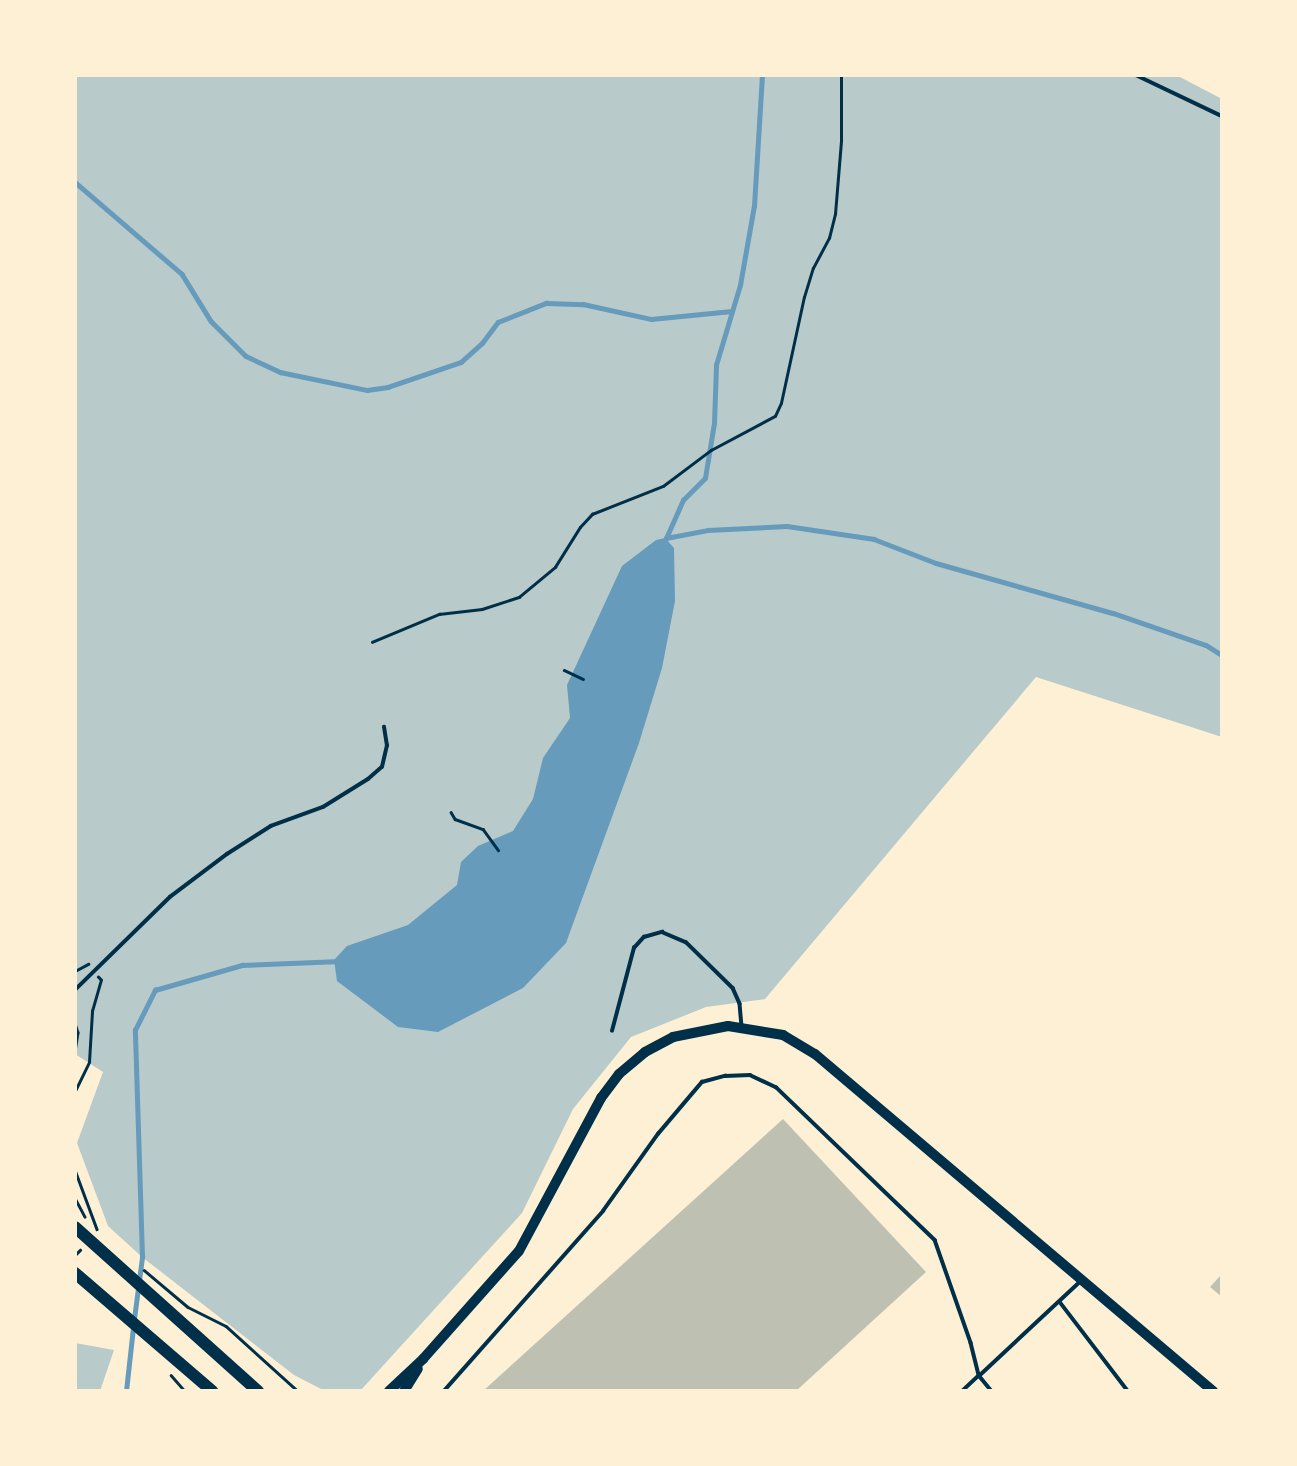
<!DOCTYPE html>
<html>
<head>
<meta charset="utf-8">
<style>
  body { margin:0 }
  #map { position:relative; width:1297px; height:1466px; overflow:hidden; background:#fdf0d5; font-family:"Public Sans",sans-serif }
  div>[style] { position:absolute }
  .green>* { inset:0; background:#b9caca }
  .water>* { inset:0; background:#669bbc }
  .stream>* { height:4.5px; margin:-2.25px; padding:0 2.25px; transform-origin:2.25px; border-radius:2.25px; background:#669bbc }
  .building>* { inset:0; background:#bec0b2 }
  .path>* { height:2.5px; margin:-1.25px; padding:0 1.25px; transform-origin:1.25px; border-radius:1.25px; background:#003049 }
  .service>* { height:3.5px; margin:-1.75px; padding:0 1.75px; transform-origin:1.75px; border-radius:1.75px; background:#003049 }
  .tertiary>* { height:10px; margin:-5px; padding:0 5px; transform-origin:5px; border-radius:5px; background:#003049 }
  .primary>* { height:12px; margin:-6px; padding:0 6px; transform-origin:6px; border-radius:6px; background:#003049 }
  span { translate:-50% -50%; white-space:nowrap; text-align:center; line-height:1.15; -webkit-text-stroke:7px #fdf0d5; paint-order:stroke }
  .frame { position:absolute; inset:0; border:77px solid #fdf0d5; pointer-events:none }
</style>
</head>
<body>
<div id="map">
  <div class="green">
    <i style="clip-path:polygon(75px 75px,1176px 75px,1222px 99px,1222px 737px,1036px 677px,765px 999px,706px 1007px,631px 1037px,573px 1109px,522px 1213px,360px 1391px,325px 1391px,294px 1375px,142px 1257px,108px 1226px,77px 1143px,103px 1072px,75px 1054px)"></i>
    <i style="clip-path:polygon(75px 1343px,114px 1350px,100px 1391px,75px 1391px)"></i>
  </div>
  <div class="water">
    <i style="clip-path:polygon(665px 538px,674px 548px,675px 601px,662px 668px,639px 743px,566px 943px,523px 988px,438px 1032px,398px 1027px,337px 981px,334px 960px,347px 946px,408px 925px,457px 885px,461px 862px,478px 846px,513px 831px,533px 799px,543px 758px,570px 718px,567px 685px,622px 566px,656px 540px)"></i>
  </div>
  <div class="stream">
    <i style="left:75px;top:182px;width:141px;rotate:40.7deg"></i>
    <i style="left:182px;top:274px;width:55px;rotate:58.3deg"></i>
    <i style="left:211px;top:321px;width:49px;rotate:45deg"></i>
    <i style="left:246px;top:356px;width:38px;rotate:25deg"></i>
    <i style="left:280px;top:372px;width:89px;rotate:11.7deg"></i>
    <i style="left:367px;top:390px;width:21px;rotate:-8deg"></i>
    <i style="left:388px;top:387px;width:77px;rotate:-18.9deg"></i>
    <i style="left:461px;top:362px;width:28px;rotate:-42deg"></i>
    <i style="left:482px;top:343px;width:26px;rotate:-53deg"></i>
    <i style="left:498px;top:322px;width:52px;rotate:-21.6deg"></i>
    <i style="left:546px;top:303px;width:37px;rotate:2deg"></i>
    <i style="left:583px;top:304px;width:70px;rotate:12.4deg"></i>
    <i style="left:651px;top:319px;width:81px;rotate:-5.6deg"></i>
    <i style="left:666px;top:538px;width:43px;rotate:-10.8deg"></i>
    <i style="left:708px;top:530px;width:79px;rotate:-2.9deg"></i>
    <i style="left:787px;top:526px;width:88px;rotate:8.5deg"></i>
    <i style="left:874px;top:539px;width:66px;rotate:21.2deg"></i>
    <i style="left:936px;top:563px;width:184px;rotate:15.8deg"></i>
    <i style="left:1113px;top:613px;width:98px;rotate:19deg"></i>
    <i style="left:1206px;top:645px;width:19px;rotate:32deg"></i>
    <i style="left:664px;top:543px;width:47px;rotate:-66.2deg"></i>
    <i style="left:683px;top:500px;width:31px;rotate:-45deg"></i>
    <i style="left:705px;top:478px;width:56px;rotate:-80.7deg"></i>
    <i style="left:714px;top:423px;width:58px;rotate:-88deg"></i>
    <i style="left:716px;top:365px;width:84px;rotate:-73.3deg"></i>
    <i style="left:740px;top:285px;width:80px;rotate:-80deg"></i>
    <i style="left:754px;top:206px;width:131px;rotate:-86.5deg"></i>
    <i style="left:134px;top:1319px;width:63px;rotate:-82.6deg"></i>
    <i style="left:142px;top:1257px;width:227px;rotate:-91.8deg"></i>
    <i style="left:135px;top:1030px;width:45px;rotate:-63.4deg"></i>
    <i style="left:155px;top:990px;width:91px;rotate:-16deg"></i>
    <i style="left:242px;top:965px;width:98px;rotate:-2.3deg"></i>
    <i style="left:126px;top:1391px;width:63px;rotate:-83.7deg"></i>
  </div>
  <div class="building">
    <i style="clip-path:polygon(783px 1119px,926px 1272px,796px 1391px,483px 1391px)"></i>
    <i style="clip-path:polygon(1222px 1274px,1222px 1297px,1210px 1287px)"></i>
  </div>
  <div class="path">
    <i style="left:372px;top:642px;width:73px;rotate:-22.7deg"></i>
    <i style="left:439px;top:614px;width:43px;rotate:-6.6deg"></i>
    <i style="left:482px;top:609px;width:39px;rotate:-18deg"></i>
    <i style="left:519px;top:597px;width:47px;rotate:-39.8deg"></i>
    <i style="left:555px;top:567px;width:47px;rotate:-58deg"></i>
    <i style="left:580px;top:527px;width:18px;rotate:-47deg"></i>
    <i style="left:592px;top:514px;width:76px;rotate:-21.5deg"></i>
    <i style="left:663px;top:486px;width:60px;rotate:-36.9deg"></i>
    <i style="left:711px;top:450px;width:72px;rotate:-28deg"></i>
    <i style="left:775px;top:416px;width:14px;rotate:-65deg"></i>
    <i style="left:781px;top:403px;width:108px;rotate:-77.8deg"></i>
    <i style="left:804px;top:297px;width:30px;rotate:-73deg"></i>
    <i style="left:813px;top:268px;width:34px;rotate:-62deg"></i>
    <i style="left:829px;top:238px;width:25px;rotate:-76deg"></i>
    <i style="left:835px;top:214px;width:73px;rotate:-85.3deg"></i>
    <i style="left:841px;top:141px;width:66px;rotate:-90deg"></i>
    <i style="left:564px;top:670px;width:21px;rotate:25deg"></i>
    <i style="left:451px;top:812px;width:8px;rotate:60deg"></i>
    <i style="left:455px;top:819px;width:30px;rotate:20deg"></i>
    <i style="left:483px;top:829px;width:26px;rotate:54deg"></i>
    <i style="left:75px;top:971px;width:15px;rotate:-28deg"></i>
    <i style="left:75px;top:1091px;width:32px;rotate:-64deg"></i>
    <i style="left:89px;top:1062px;width:51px;rotate:-86.6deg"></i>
    <i style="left:92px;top:1011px;width:32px;rotate:-74deg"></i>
    <i style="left:101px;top:980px;width:4px;rotate:-135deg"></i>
    <i style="left:75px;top:1170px;width:63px;rotate:69.6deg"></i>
    <i style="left:75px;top:1198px;width:21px;rotate:62deg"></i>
    <i style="left:75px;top:1255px;width:7px;rotate:-45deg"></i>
    <i style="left:144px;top:1270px;width:57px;rotate:40.1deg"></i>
    <i style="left:188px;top:1307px;width:42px;rotate:26.6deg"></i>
    <i style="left:226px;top:1326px;width:97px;rotate:42.1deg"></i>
    <i style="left:171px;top:1375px;width:21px;rotate:49deg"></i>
  </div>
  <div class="service">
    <i style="left:1136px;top:75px;width:95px;rotate:25.5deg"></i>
    <i style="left:75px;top:990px;width:133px;rotate:-44.4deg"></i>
    <i style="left:170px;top:897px;width:71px;rotate:-37deg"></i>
    <i style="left:227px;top:854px;width:52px;rotate:-32.5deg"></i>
    <i style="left:271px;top:826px;width:55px;rotate:-20.1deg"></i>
    <i style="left:323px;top:807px;width:53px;rotate:-31.9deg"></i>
    <i style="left:368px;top:779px;width:18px;rotate:-41deg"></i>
    <i style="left:382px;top:767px;width:22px;rotate:-77deg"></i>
    <i style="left:387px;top:746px;width:19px;rotate:-99deg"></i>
    <i style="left:75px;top:1024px;width:9px;rotate:72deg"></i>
    <i style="left:78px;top:1033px;width:20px;rotate:99deg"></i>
    <i style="left:612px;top:1031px;width:86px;rotate:-75.2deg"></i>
    <i style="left:634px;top:948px;width:15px;rotate:-48deg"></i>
    <i style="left:644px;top:937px;width:19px;rotate:-16deg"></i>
    <i style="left:662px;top:932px;width:26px;rotate:23deg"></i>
    <i style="left:686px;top:942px;width:66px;rotate:44.4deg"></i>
    <i style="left:733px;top:988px;width:17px;rotate:66deg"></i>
    <i style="left:740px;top:1004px;width:22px;rotate:85deg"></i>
    <i style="left:1060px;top:1302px;width:112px;rotate:52.6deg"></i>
    <i style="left:444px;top:1391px;width:240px;rotate:-48.5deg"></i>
    <i style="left:603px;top:1211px;width:95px;rotate:-54.5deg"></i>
    <i style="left:658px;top:1134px;width:68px;rotate:-49.8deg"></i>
    <i style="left:702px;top:1082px;width:24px;rotate:-15deg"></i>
    <i style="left:725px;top:1076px;width:25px;rotate:-2deg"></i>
    <i style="left:750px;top:1075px;width:29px;rotate:25deg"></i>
    <i style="left:776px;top:1087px;width:221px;rotate:43.9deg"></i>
    <i style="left:935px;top:1240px;width:109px;rotate:70.7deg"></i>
    <i style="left:971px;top:1343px;width:34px;rotate:76deg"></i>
    <i style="left:979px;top:1376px;width:22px;rotate:137deg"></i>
    <i style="left:991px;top:1391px;width:19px;rotate:-129deg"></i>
    <i style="left:979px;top:1376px;width:139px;rotate:-43deg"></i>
  </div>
  <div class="tertiary">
    <i style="left:389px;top:1391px;width:47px;rotate:-43.3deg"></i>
    <i style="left:423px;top:1359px;width:144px;rotate:-48.4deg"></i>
    <i style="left:519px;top:1251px;width:174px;rotate:-61.8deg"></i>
    <i style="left:601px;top:1098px;width:30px;rotate:-53deg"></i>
    <i style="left:619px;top:1074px;width:34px;rotate:-40deg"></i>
    <i style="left:645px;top:1052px;width:32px;rotate:-28deg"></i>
    <i style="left:673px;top:1037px;width:56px;rotate:-11.3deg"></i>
    <i style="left:728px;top:1026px;width:56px;rotate:9.3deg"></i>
    <i style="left:783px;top:1035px;width:37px;rotate:31deg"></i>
    <i style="left:815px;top:1054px;width:522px;rotate:40.26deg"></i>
    <i style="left:404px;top:1391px;width:26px;rotate:-58deg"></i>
  </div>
  <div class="primary">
    <i style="left:75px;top:1227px;width:246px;rotate:41.9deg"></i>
    <i style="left:75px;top:1273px;width:181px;rotate:40.7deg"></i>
  </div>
  <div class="frame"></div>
</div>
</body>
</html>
